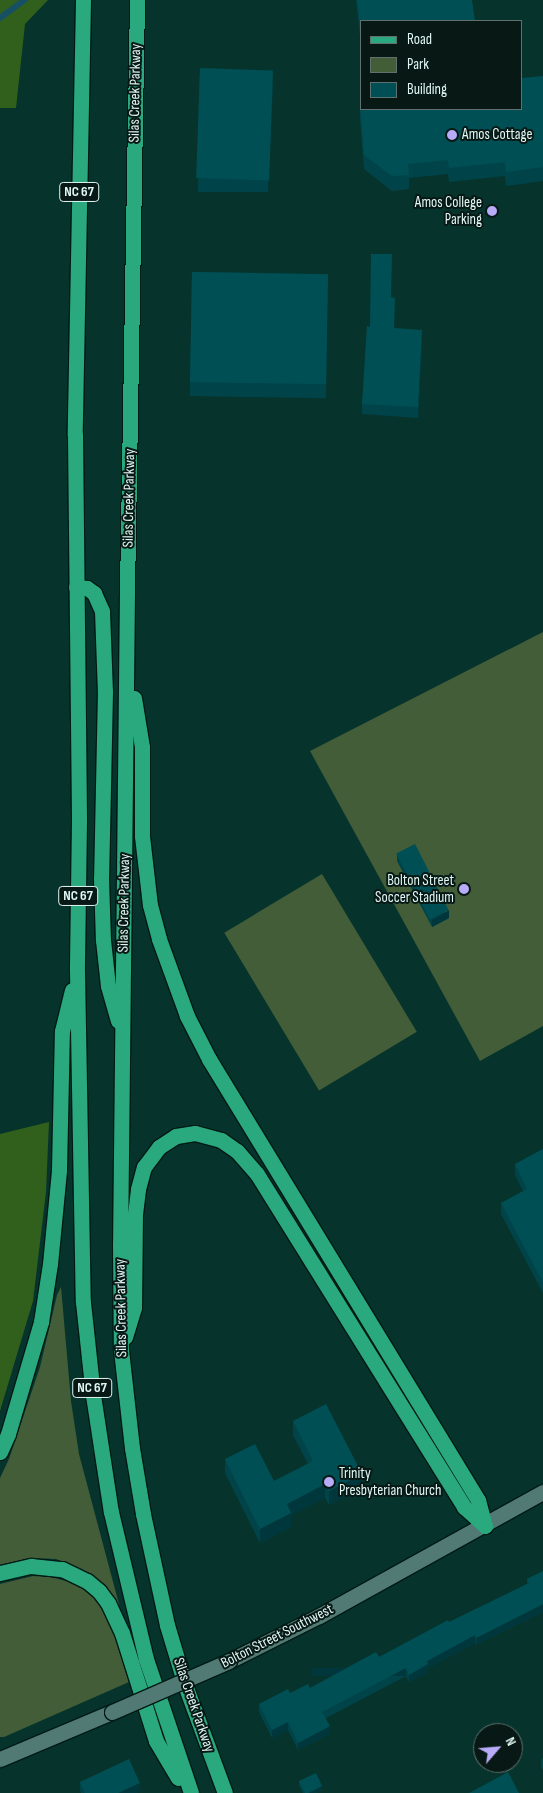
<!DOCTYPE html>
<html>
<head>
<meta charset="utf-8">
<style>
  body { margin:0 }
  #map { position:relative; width:543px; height:1793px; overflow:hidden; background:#06342d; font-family:"Sofia Sans Condensed",sans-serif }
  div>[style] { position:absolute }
  .green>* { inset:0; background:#425d37; transform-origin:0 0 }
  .forest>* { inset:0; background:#31601c }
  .stream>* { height:5.5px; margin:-2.75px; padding:0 2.75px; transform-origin:2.75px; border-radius:2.75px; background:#155064 }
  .roads { filter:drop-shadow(1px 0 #001a15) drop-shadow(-1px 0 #001a15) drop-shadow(0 1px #001a15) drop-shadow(0 -1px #001a15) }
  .secondary>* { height:15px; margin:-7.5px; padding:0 7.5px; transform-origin:7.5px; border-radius:7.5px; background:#507a73 }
  .primary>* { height:15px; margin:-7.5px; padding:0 7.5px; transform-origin:7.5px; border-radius:7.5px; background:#29a97d }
  .bridges { filter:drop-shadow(1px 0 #001a15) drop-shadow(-1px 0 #001a15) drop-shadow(0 1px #001a15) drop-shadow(0 -1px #001a15) }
  .secondary-bridge>* { height:15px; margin:-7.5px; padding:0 7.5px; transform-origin:7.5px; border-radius:7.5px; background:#507a73 }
  .wall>* { inset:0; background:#004449; transform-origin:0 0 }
  .shaded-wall>* { inset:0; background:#00373c; transform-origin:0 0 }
  .building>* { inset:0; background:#004f55; transform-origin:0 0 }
  .dots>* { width:14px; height:14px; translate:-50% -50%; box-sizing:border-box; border:2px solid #071815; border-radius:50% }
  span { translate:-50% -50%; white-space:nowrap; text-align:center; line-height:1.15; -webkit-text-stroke:4px #071815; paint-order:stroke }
  .shield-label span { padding:1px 4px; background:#071815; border:1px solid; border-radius:4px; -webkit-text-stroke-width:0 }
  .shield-label { font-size:14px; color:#e1f7f3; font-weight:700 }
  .street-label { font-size:15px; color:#e1f7f3 }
  .poi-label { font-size:15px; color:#e1f7f3 }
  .left { translate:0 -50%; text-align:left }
  .right { translate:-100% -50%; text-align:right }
  .legend { position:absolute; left:360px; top:20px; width:162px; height:90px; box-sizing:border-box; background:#071815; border:1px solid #5e716e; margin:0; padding:6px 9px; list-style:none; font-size:15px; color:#e1f7f3 }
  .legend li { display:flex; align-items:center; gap:10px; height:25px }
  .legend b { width:25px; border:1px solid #5e716e }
  .north { position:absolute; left:473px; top:1723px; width:50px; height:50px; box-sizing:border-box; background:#071815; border:1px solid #5e716e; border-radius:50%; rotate:63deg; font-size:14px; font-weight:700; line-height:20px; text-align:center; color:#e1f7f3 }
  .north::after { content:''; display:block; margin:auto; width:18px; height:22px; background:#b8abf7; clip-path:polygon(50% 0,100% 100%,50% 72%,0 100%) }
</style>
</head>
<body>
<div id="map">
  <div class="green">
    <i style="clip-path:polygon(543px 632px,543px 1026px,480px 1061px,310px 751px)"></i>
    <i style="left:322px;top:874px;width:184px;height:114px;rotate:59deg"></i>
    <i style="clip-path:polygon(61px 1287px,71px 1401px,79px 1454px,120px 1608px,102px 1584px,82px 1569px,56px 1559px,34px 1558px,0 1566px,0 1478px,9px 1459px,40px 1367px,57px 1295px)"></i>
    <i style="clip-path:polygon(33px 1576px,50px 1577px,66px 1581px,83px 1589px,101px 1604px,118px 1640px,129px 1682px,4px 1737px,0 1737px,0 1584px)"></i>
  </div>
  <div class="forest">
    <i style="clip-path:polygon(0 0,48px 0,25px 24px,16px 108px,0 108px)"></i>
    <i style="clip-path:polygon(49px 1122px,46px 1192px,33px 1301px,0 1411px,0 1134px)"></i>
  </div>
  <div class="stream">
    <i style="left:0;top:18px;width:31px;rotate:-36deg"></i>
  </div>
  <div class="roads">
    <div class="secondary">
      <i style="left:229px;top:1661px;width:101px;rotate:-26.6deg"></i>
      <i style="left:319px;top:1616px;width:256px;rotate:-29deg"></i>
      <i style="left:0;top:1759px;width:121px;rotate:-22.8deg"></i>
    </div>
    <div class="primary">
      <i style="left:83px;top:0;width:435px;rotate:91.1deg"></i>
      <i style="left:75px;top:435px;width:385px;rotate:89.4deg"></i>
      <i style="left:79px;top:820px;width:151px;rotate:90.8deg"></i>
      <i style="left:77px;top:971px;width:331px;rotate:89deg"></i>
      <i style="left:83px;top:1302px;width:94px;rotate:83.9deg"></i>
      <i style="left:93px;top:1395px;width:118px;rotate:81.3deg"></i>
      <i style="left:111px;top:1512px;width:151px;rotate:76.6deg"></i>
      <i style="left:146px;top:1659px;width:141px;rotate:71.4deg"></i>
      <i style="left:137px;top:0;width:592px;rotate:90.97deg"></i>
      <i style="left:127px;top:592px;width:653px;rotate:90.61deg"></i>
      <i style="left:120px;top:1245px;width:105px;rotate:89.5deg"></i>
      <i style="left:121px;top:1350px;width:99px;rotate:83.6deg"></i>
      <i style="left:132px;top:1448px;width:67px;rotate:80.5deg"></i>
      <i style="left:143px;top:1514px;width:114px;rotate:77.8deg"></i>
      <i style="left:167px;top:1625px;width:63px;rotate:73.3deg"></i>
      <i style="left:185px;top:1685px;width:115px;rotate:69.7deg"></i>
      <i style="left:76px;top:587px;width:11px;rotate:5deg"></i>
      <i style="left:87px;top:588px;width:9px;rotate:36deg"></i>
      <i style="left:94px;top:593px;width:20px;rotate:66deg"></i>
      <i style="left:102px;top:611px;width:80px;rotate:87.9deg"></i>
      <i style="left:105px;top:691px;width:187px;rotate:91.2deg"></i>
      <i style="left:101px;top:878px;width:62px;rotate:88.2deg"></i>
      <i style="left:103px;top:940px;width:46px;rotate:83.8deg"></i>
      <i style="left:108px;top:986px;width:36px;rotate:74deg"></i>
      <i style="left:134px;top:698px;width:50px;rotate:80.7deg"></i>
      <i style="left:142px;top:747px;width:89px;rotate:90deg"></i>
      <i style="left:142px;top:836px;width:69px;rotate:83.4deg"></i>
      <i style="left:150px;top:905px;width:35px;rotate:75deg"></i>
      <i style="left:159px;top:939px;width:82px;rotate:70deg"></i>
      <i style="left:187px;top:1016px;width:48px;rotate:62.9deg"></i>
      <i style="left:209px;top:1059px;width:517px;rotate:58.62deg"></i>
      <i style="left:478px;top:1500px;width:27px;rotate:75deg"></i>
      <i style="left:125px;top:1337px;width:30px;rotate:-73deg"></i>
      <i style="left:134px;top:1308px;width:94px;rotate:-89.4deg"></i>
      <i style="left:135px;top:1214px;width:25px;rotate:-83deg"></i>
      <i style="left:138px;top:1189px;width:23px;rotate:-75deg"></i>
      <i style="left:144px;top:1167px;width:25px;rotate:-53deg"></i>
      <i style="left:159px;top:1147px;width:20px;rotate:-33deg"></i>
      <i style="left:176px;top:1136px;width:19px;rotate:-9deg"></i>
      <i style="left:195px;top:1133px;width:27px;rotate:15deg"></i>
      <i style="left:221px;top:1140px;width:19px;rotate:35deg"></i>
      <i style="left:237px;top:1151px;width:30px;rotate:49deg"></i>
      <i style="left:257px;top:1174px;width:392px;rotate:58.1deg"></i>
      <i style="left:464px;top:1507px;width:28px;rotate:42deg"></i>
      <i style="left:0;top:1452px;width:20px;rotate:-66deg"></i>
      <i style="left:8px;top:1434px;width:117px;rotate:-73.6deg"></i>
      <i style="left:41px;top:1322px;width:59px;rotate:-81.2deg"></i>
      <i style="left:50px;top:1264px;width:94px;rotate:-84.5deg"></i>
      <i style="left:59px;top:1170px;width:139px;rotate:-88.8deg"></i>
      <i style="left:62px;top:1031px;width:42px;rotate:-76.3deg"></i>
      <i style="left:0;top:1573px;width:32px;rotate:-13deg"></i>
      <i style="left:31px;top:1566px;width:31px;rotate:6deg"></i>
      <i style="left:62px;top:1569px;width:28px;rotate:26deg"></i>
      <i style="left:87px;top:1581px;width:16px;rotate:40deg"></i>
      <i style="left:99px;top:1591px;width:15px;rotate:53deg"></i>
      <i style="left:108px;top:1603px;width:33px;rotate:65deg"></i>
      <i style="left:122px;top:1633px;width:113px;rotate:72.5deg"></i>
      <i style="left:156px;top:1741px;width:43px;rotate:59.3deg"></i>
    </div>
  </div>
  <div class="bridges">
    <div class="secondary-bridge">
      <i style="left:112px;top:1712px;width:128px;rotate:-23.6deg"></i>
    </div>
  </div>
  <div class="wall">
    <i style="clip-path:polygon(356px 0,472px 0,362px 21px,362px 55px)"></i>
    <i style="clip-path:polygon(200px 68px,273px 84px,268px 192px,198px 192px)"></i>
    <i style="clip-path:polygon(543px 76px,543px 181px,506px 186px,505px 176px,449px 182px,448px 174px,409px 178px,409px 189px,392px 191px,364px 169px,360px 119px,360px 105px)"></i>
    <i style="left:192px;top:272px;width:136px;height:124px;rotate:1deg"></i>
    <i style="clip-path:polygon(391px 297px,394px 328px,422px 340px,418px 418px,362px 414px,362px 404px,370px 327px)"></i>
    <i style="clip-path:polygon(397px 854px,449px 918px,432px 927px,397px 861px)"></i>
    <i style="clip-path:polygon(543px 1149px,543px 1293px,501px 1214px,501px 1203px,523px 1191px,515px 1175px,515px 1164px)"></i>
    <i style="clip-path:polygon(293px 1421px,362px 1488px,329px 1505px,325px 1498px,291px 1515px,291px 1527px,260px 1543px,225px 1473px,225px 1459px,274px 1481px,308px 1464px,293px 1435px)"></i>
    <i style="clip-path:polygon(543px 1571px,543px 1612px,476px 1645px,475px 1643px,428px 1668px,428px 1672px,409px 1682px,406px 1676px,326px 1718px,330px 1734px,298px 1750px,288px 1730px,272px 1738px,259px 1712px,259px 1704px,290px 1693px,310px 1688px,379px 1657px,527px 1584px,527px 1579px)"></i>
    <i style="clip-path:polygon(543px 1758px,543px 1770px,541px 1767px,541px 1759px)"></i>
    <i style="clip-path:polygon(299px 1781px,322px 1790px,316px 1793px,303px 1793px,299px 1785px)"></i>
    <i style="clip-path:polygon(80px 1782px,140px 1791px,135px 1793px,81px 1793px,80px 1789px)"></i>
  </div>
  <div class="shaded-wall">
    <i style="clip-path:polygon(273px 70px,273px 84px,268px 192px,268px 178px)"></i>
    <i style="clip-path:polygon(422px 330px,422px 340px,418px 418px,418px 407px)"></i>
    <i style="clip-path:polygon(449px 910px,449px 918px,432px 927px,432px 920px)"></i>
    <i style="clip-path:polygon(362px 1474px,362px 1488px,329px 1505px,329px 1491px)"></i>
    <i style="clip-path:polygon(325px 1484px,325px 1498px,291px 1515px,291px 1527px,260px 1543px,260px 1529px,287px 1504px)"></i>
    <i style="clip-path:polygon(543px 1604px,543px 1612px,476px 1645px,476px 1638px)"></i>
    <i style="clip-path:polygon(475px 1635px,475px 1643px,428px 1668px,428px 1672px,409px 1682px,409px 1675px,427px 1661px)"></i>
    <i style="left:406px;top:1668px;width:8px;height:95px;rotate:90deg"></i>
    <i style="clip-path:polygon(288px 1722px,288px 1730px,272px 1738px,272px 1730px)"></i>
    <i style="clip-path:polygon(330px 1726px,330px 1734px,298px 1750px,298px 1743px)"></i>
    <i style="clip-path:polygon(140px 1783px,140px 1791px,135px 1793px,118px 1793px)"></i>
    <i style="clip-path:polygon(322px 1786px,322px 1790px,316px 1793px,308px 1793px)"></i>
  </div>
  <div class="building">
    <i style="clip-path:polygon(357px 0,472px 0,475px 21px,362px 21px,362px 41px)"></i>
    <i style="left:200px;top:68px;width:73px;height:110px;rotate:2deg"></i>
    <i style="clip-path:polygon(543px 76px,543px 167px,506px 172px,505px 162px,449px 168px,448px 160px,408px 164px,409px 175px,392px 176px,364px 155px,360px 105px,362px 103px,362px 109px,522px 109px,522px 78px)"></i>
    <i style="clip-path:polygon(371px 254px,392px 254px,391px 297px,395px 298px,394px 328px,422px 330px,418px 407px,362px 404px,367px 326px,370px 327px)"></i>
    <i style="left:192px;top:272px;width:136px;height:110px;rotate:1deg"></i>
    <i style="left:415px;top:844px;width:74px;height:21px;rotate:63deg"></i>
    <i style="clip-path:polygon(543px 1149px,543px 1282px,501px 1203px,527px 1189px,515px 1164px)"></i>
    <i style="clip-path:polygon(326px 1404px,362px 1474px,329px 1491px,325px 1484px,287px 1504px,291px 1513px,260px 1529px,225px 1459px,255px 1444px,274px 1481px,313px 1461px,293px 1421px)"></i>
    <i style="clip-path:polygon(543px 1571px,543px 1604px,476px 1638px,475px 1635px,427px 1661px,428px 1664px,409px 1675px,406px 1668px,322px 1712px,330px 1726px,298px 1743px,288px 1722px,272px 1730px,259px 1704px,288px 1689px,290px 1693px,308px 1684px,310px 1688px,376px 1652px,379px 1657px,448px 1620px,449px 1622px,529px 1583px,527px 1579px)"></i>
    <i style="clip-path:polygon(129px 1759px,140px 1783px,118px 1793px,85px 1793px,80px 1782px)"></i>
    <i style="clip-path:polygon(508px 1772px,519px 1793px,469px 1793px)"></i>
    <i style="clip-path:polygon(316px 1773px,322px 1786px,308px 1793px,305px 1793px,299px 1781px)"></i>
  </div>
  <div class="dots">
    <i style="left:452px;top:135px;background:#b8abf7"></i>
    <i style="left:492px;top:211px;background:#b8abf7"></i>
    <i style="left:464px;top:889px;background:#b8abf7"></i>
    <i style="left:329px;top:1482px;background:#b8abf7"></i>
  </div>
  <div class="shield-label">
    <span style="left:79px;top:192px">NC 67</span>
    <span style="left:78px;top:896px">NC 67</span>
    <span style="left:92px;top:1388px">NC 67</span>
  </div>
  <div class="street-label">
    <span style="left:135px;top:93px;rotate:-89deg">Silas Creek Parkway</span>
    <span style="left:129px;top:498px;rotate:-89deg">Silas Creek Parkway</span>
    <span style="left:124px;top:903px;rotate:-89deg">Silas Creek Parkway</span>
    <span style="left:121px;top:1308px;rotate:-91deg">Silas Creek Parkway</span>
    <span style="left:277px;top:1636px;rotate:-27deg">Bolton Street Southwest</span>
    <span style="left:194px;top:1705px;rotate:71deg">Silas Creek Parkway</span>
  </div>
  <div class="poi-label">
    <span class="left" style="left:462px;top:135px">Amos Cottage</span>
    <span class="right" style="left:482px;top:211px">Amos College<br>Parking</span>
    <span class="right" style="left:454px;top:889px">Bolton Street<br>Soccer Stadium</span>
    <span class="left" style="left:339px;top:1482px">Trinity<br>Presbyterian Church</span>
  </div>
  <ul class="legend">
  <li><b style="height:6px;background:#29a97d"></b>Road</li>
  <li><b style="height:14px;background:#425d37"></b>Park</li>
  <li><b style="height:14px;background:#004f55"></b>Building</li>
  </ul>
  <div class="north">N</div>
</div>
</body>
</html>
